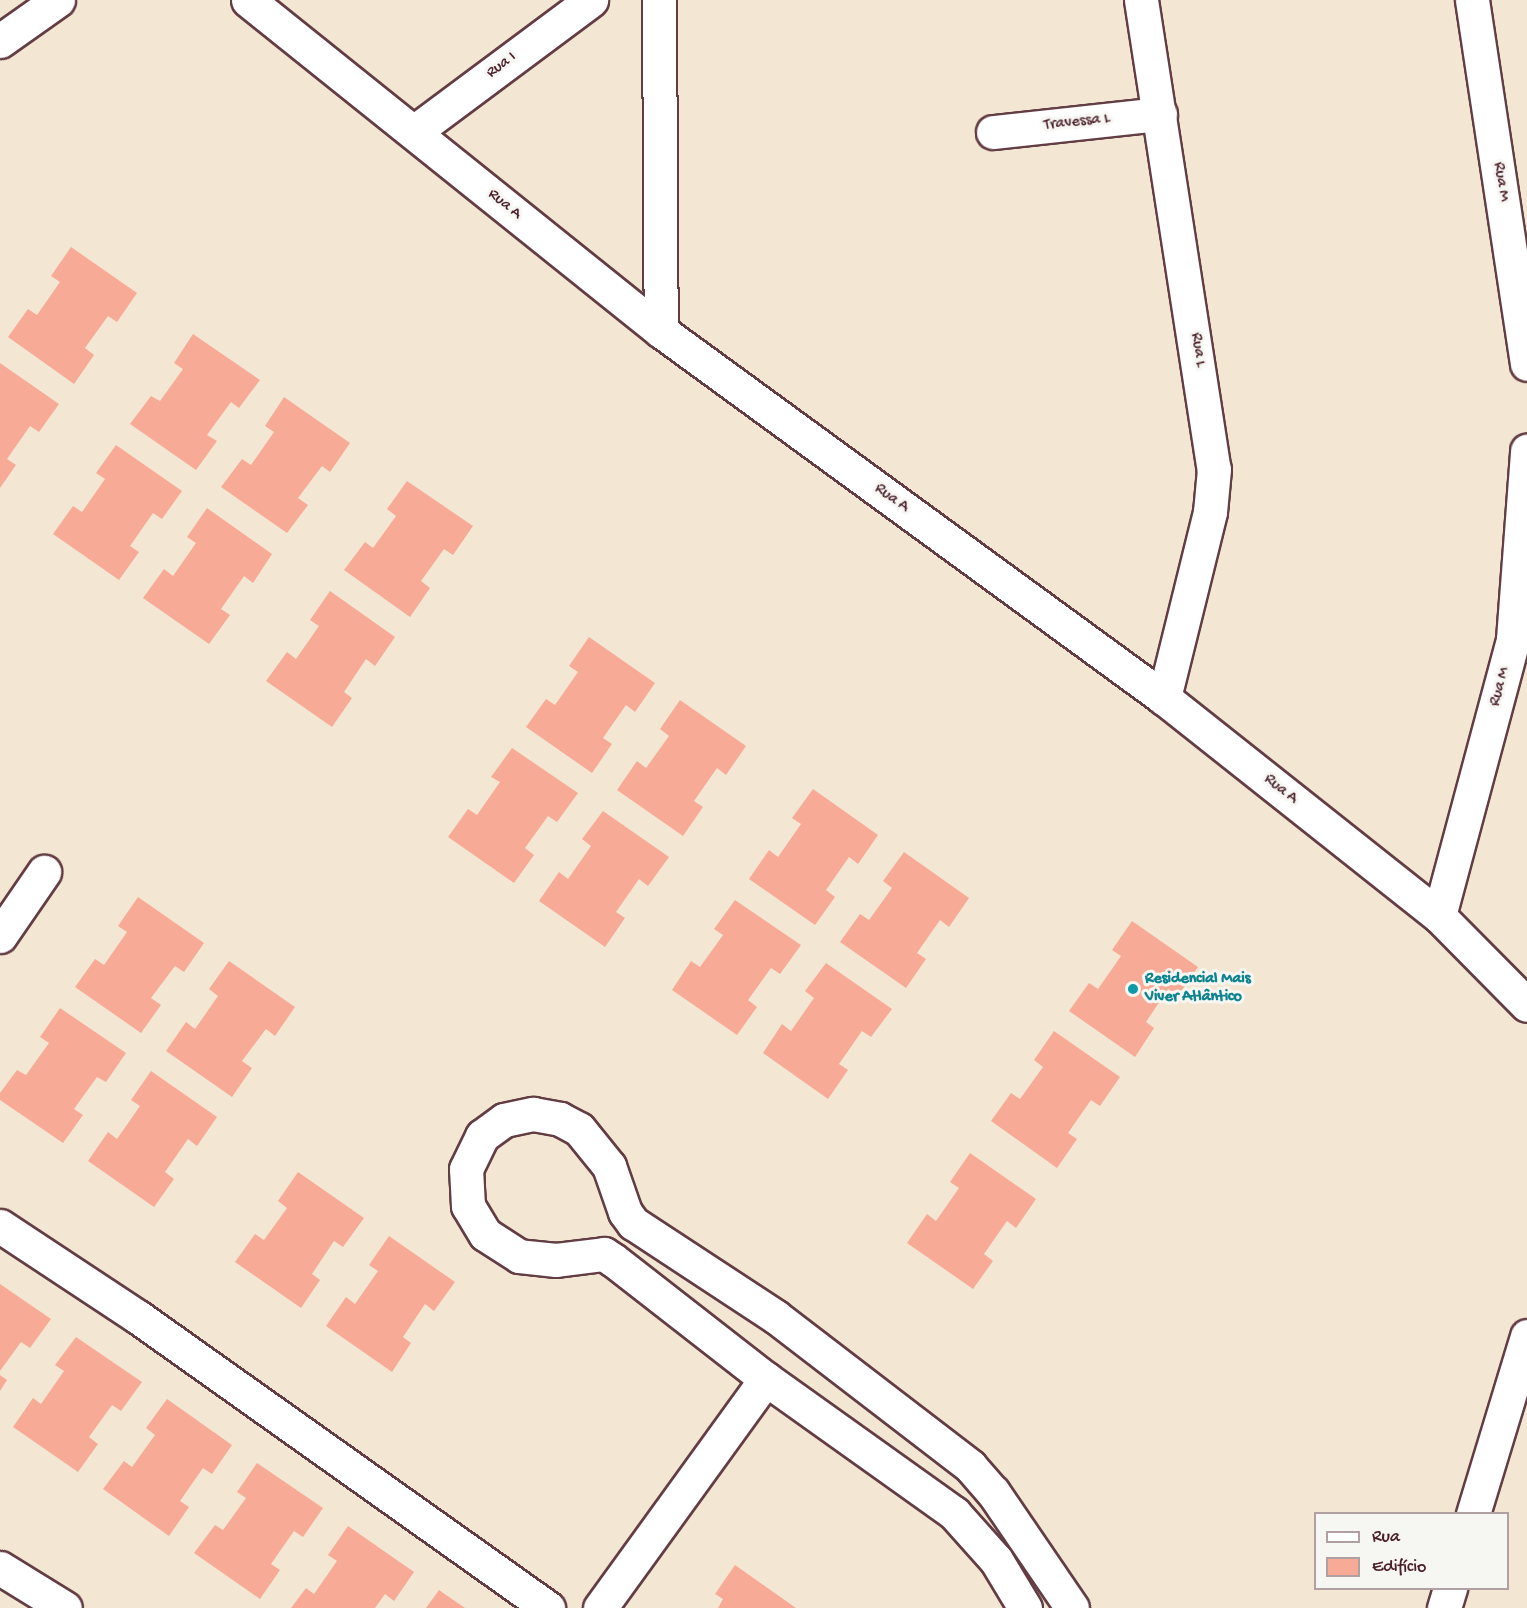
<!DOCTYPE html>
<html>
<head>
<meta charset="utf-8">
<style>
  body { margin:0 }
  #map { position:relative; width:1527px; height:1608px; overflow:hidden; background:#f3e7d3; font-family:"Gochi Hand",sans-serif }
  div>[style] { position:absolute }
  .building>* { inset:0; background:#f7ab97 }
  .roads { filter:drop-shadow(2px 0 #633d44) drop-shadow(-2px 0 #633d44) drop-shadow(0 2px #633d44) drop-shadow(0 -2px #633d44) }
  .minor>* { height:33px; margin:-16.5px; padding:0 16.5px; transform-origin:16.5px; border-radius:16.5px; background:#fff }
  .major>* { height:33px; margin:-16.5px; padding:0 16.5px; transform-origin:16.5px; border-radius:16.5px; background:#fff }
  .dots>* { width:16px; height:16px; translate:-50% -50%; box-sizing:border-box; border:3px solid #f6f6f2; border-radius:50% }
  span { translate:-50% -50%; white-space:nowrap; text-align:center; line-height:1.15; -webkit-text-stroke:6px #f6f6f2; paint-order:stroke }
  .street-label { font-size:16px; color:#4a1f2b }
  .culture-label { font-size:16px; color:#0d838f; font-weight:700 }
  .left { translate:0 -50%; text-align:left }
  .legend { position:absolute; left:1314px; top:1512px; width:195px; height:78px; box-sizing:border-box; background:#f6f6f2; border:2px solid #b1a0a2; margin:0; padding:8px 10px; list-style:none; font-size:18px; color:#4a1f2b }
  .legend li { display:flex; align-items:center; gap:12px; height:30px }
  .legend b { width:30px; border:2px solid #b1a0a2 }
</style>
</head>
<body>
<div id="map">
  <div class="building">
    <i style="clip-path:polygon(71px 247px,137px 293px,117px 322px,108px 316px,85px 348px,94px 355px,74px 384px,8px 337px,28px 309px,37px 315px,60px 282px,51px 276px)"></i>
    <i style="clip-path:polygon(193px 334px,260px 380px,239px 408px,231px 402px,207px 435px,217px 441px,196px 470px,130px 424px,151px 396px,160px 401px,183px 369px,174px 363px)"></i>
    <i style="clip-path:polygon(0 363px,59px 404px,39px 432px,30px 426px,7px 459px,16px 465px,0 488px)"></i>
    <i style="clip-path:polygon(284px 397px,350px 443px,330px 472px,322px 466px,298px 498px,308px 505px,287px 533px,221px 487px,242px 459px,251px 465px,274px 432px,265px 426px)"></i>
    <i style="clip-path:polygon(116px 445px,182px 491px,162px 519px,153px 513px,130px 546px,139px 552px,119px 580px,53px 534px,73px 506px,82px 512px,105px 479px,96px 473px)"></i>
    <i style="clip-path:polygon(407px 481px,473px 526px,453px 555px,444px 549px,421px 581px,430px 588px,410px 617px,344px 570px,365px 542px,373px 548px,396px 516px,387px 509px)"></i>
    <i style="clip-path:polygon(207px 508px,272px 554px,253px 583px,244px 576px,221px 609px,230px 615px,209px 644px,143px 598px,164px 569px,173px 576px,196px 543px,187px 537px)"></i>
    <i style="clip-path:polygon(330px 591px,395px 637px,375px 666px,366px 659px,344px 692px,352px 698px,332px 727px,266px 681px,287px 652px,296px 659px,319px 626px,310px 620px)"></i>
    <i style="clip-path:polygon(589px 637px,655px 683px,635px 712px,626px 705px,603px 738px,612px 744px,592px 773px,526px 727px,546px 699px,555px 705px,578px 672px,569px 666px)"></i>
    <i style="clip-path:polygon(680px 700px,746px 746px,726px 775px,717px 768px,694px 801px,703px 807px,683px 836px,617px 790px,637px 761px,646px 768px,669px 736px,660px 729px)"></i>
    <i style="clip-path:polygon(512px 748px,578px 793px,557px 822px,548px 816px,525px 848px,534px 855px,514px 883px,448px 837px,468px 809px,477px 815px,500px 782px,491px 777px)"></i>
    <i style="clip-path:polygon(813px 789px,878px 835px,858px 864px,849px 857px,826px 890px,835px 897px,815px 925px,749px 879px,769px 850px,778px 857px,801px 824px,792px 818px)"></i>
    <i style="clip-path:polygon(603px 811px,669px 857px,648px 886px,639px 879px,616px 912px,625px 918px,605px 947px,539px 901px,559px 872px,568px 879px,591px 846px,582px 839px)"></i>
    <i style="clip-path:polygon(904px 852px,969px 898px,949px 927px,940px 920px,917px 953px,926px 959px,906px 988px,840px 942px,860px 914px,869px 920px,892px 888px,883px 881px)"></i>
    <i style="clip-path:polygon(138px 897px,204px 943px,184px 972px,175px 966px,151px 998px,161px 1005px,141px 1033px,75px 987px,95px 959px,104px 965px,127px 932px,118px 926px)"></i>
    <i style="clip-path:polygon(735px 900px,801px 945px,780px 974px,771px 968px,748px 1000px,757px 1007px,737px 1035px,672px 990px,691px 961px,700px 967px,723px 935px,714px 929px)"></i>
    <i style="clip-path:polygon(1132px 921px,1198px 967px,1178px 996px,1168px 989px,1146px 1022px,1154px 1028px,1135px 1057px,1069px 1011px,1089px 983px,1098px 989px,1121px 956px,1112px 950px)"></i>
    <i style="clip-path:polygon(229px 961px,295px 1007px,275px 1036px,266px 1029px,242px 1061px,252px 1068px,232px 1097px,166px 1051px,186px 1022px,195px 1029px,218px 996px,209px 989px)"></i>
    <i style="clip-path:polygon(826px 963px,892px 1009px,871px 1037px,862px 1031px,839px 1064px,848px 1070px,828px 1099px,763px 1053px,782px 1024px,791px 1031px,814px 998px,805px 991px)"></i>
    <i style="clip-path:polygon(60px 1008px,126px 1053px,106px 1082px,97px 1077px,74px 1109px,83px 1115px,63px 1143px,0 1100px,0 1093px,17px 1070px,26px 1075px,49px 1043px,40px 1037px)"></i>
    <i style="clip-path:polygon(1054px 1031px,1120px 1077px,1100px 1106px,1091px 1100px,1068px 1133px,1077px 1139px,1057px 1168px,991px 1121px,1011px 1093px,1020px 1099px,1043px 1067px,1034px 1060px)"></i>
    <i style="clip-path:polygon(151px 1071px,217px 1117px,197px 1146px,188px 1139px,165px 1172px,174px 1179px,154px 1207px,88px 1161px,108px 1132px,117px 1139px,140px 1106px,131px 1100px)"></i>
    <i style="clip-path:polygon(970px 1153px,1036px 1199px,1016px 1228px,1007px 1221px,984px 1254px,993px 1261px,973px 1289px,907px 1243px,927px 1214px,936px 1221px,959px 1188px,950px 1182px)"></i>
    <i style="clip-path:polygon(298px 1172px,364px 1218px,343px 1247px,334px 1241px,312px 1274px,320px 1280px,301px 1308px,235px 1262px,255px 1234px,264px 1240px,287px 1208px,278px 1201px)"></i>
    <i style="clip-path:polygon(389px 1236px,455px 1282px,434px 1311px,425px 1304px,403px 1337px,411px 1343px,392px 1372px,326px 1326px,346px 1297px,355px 1304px,378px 1271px,369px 1265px)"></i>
    <i style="clip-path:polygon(0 1284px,51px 1319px,30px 1348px,21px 1342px,0 1371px)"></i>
    <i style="clip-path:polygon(76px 1337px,142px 1382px,121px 1411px,112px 1405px,89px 1437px,98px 1444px,78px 1472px,13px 1427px,33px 1398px,41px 1404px,64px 1371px,55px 1365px)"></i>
    <i style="clip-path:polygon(0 1375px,7px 1380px,0 1391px)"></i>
    <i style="clip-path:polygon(167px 1399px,232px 1445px,212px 1474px,203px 1468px,180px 1501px,189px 1507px,169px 1536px,103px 1489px,124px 1461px,132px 1467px,155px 1435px,146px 1428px)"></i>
    <i style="clip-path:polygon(257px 1463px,323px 1508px,303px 1537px,294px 1531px,271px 1564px,280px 1570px,260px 1599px,194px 1553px,215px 1525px,223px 1530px,246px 1498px,237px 1492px)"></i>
    <i style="clip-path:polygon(348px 1526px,414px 1572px,394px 1601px,385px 1594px,375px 1608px,291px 1608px,306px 1588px,314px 1594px,337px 1561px,328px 1555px)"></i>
    <i style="clip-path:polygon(735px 1565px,796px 1608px,718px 1608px,723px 1599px,715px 1594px)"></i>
    <i style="clip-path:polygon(439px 1590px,465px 1608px,426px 1608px)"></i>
  </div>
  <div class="roads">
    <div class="minor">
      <i style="left:248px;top:0;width:529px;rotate:38.71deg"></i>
      <i style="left:661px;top:331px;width:623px;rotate:36.12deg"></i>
      <i style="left:1164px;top:698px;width:351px;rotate:38.4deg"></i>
      <i style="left:1439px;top:916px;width:125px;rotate:45.3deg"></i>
      <i style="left:659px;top:0;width:331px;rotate:89.7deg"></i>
      <i style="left:1141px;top:0;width:475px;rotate:81.2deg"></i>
      <i style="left:1214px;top:469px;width:43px;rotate:95.3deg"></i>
      <i style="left:1210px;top:512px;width:192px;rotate:103.9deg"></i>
      <i style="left:1472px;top:0;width:368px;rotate:81.4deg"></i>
      <i style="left:0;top:41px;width:71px;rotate:-35.3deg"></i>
      <i style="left:414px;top:132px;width:221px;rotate:-36.7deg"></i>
      <i style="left:993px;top:132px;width:168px;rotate:-6.2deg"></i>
      <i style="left:1439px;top:916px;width:287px;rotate:-75deg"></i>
      <i style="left:1513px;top:639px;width:189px;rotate:-85.7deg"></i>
      <i style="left:0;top:936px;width:78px;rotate:-55.5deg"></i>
      <i style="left:0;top:1226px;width:165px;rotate:33.4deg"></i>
      <i style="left:138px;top:1317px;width:503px;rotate:35.37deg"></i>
      <i style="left:0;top:1568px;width:76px;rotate:31.6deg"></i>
      <i style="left:600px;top:1608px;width:283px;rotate:-54.1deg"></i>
      <i style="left:1025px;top:1608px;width:56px;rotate:-121.1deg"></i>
      <i style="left:996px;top:1560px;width:63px;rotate:-131.8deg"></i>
      <i style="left:954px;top:1513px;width:231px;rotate:-144.5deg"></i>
      <i style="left:766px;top:1379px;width:194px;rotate:-142.1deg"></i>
      <i style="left:613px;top:1260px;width:11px;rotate:-146deg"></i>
      <i style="left:604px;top:1254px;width:48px;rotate:172.9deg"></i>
      <i style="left:556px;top:1260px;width:37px;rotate:-174deg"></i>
      <i style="left:519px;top:1256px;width:40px;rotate:-147.1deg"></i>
      <i style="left:485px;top:1234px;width:33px;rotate:-121deg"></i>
      <i style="left:468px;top:1206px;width:37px;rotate:-93deg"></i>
      <i style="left:466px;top:1169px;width:37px;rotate:-64deg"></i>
      <i style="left:482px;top:1136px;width:27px;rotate:-36deg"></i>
      <i style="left:504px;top:1120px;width:30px;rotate:-12deg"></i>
      <i style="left:533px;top:1114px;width:27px;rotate:10deg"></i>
      <i style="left:560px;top:1119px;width:21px;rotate:28deg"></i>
      <i style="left:579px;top:1129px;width:48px;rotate:51deg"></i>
      <i style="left:609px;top:1166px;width:49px;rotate:70.8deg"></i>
      <i style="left:625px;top:1212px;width:14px;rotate:54deg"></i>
      <i style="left:633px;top:1223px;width:171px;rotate:33.3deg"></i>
      <i style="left:776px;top:1317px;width:245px;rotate:37.5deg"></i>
      <i style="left:970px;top:1466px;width:35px;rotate:49deg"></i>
      <i style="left:993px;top:1492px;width:140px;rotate:55.7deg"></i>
    </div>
    <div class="major">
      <i style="left:1473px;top:1514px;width:186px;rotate:-73.1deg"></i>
      <i style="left:1444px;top:1608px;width:21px;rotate:-73deg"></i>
    </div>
  </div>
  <div class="dots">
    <i style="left:1133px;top:989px;background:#0f9aa8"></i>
  </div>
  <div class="street-label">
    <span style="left:502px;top:66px;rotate:-37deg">Rua I</span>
    <span style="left:1077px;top:123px;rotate:-6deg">Travessa L</span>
    <span style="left:1500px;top:182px;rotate:81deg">Rua M</span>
    <span style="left:504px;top:205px;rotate:39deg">Rua A</span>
    <span style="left:1197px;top:350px;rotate:81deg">Rua L</span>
    <span style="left:891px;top:499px;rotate:36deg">Rua A</span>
    <span style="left:1501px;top:687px;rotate:-75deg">Rua M</span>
    <span style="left:1280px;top:790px;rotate:39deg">Rua A</span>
  </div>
  <div class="culture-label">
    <span class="left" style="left:1145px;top:989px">Residencial Mais<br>Viver Atlântico</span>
  </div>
  <ul class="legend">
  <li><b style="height:8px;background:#fff"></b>Rua</li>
  <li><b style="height:16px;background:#f7ab97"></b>Edifício</li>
  </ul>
</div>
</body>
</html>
